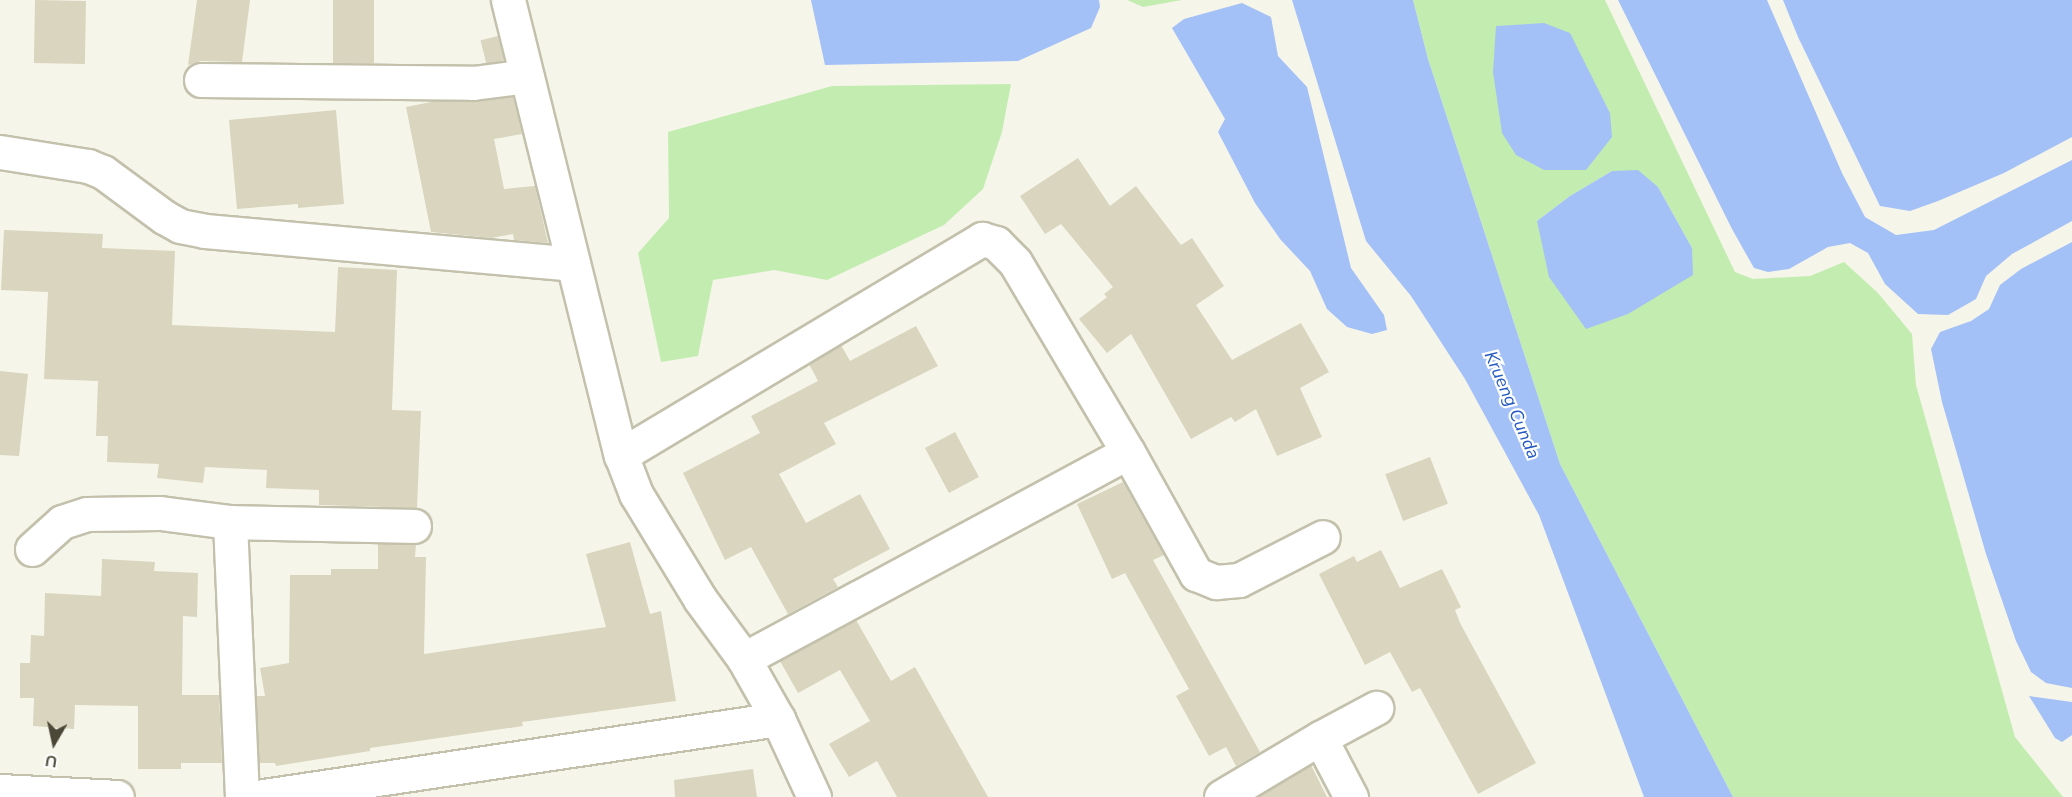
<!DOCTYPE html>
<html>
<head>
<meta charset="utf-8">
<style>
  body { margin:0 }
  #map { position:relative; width:2072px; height:797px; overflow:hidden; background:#f6f5ea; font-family:"Nunito Sans",sans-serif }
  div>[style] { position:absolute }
  .green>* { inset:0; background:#c3edb0 }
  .water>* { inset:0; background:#a3c0f7 }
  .building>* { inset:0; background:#d9d5be; transform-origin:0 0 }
  .roads { filter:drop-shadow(2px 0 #c3c1ac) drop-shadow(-2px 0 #c3c1ac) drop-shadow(0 2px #c3c1ac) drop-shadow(0 -2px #c3c1ac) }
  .minor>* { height:33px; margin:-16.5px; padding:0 16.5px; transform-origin:16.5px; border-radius:16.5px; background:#fff }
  span { translate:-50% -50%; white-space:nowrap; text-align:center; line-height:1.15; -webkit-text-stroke:4.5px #fff; paint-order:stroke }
  .water-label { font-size:18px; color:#255ac2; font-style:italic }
  .north { position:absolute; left:24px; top:713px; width:60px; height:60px; -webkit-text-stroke:4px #fff; paint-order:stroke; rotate:189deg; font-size:16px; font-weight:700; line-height:24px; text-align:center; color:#4b4837 }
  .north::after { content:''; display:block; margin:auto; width:21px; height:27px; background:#4b4837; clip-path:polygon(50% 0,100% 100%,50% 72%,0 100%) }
</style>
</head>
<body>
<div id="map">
  <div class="green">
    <i style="clip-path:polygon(1127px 0,1182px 0,1143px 7px)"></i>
    <i style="clip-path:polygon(evenodd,1413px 0,1605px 0,1735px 272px,1753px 279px,1810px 276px,1844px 262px,1878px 293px,1912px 334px,1916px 385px,2015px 737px,2063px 797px,1733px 797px,1560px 464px,1428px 59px,1413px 0,1493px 72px,1589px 73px,1610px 113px,1493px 72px,1413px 0,1612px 171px,1658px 187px,1692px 248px,1537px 221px,1570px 196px,1612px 171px)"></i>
    <i style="clip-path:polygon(1011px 84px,1002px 132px,983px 189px,944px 225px,827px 280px,774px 270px,713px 280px,698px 356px,661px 362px,638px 253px,669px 218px,668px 132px,832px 86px)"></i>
  </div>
  <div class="water">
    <i style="clip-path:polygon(811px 0,1099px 0,1100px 7px,1091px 28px,1018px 61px,825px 65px)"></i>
    <i style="clip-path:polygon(1292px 0,1413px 0,1428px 59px,1560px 464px,1733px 797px,1644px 797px,1539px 515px,1465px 379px,1411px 296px,1366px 241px)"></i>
    <i style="clip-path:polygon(1618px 0,1767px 0,1842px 173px,1865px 217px,1896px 235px,1934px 230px,2072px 160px,2072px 221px,2012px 254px,1986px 276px,1976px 299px,1948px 315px,1918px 314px,1885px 284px,1868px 253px,1850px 243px,1828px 247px,1789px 269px,1768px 272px,1754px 268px,1732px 229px)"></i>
    <i style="clip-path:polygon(1783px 0,2072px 0,2072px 137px,2004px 173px,1938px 201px,1910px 211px,1880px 206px,1798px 37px)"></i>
    <i style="clip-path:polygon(1242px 3px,1271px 17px,1278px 56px,1307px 87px,1351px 268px,1384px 315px,1387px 330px,1372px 334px,1347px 327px,1327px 309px,1310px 271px,1280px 239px,1255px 203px,1218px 132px,1225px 119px,1172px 28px,1184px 19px)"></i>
    <i style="clip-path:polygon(1544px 23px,1570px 33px,1610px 113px,1612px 137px,1586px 170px,1544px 170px,1516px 155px,1502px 133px,1493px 72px,1496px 26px)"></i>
    <i style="clip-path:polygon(1638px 170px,1658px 187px,1692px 248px,1693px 275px,1628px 314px,1586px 329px,1549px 277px,1537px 221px,1570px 196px,1612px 171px)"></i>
    <i style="clip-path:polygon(2072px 242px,2072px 688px,2046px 683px,2031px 672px,2016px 641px,1986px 554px,1942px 402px,1931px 349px,1940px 332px,1971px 321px,1989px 309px,2000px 285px,2021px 269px)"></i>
    <i style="clip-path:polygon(2029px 696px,2072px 702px,2072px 735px,2062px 742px,2055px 738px)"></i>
  </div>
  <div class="building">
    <i style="left:35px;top:0;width:51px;height:63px;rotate:1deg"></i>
    <i style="clip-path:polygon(197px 0,250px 0,242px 62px,201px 61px,188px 65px)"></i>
    <i style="left:333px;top:0;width:41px;height:63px"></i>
    <i style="left:498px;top:36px;width:25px;height:18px;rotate:76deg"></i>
    <i style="clip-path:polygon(513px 97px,522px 134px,494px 139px,504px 189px,535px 186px,548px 243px,514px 240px,513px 234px,491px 238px,431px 232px,406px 107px,436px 101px,475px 102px)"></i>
    <i style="clip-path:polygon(336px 110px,344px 204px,298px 208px,298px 204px,237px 209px,229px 120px)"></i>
    <i style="clip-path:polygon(1078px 158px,1110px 206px,1136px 186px,1181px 245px,1192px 238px,1224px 286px,1196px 305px,1232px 360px,1301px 323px,1329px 372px,1300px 388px,1322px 437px,1277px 456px,1256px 409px,1235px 422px,1231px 417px,1191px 439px,1131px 334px,1107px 353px,1079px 319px,1107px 297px,1104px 294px,1113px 287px,1061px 224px,1045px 234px,1020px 196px)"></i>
    <i style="clip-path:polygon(4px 230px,103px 234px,102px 248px,175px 251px,172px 325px,335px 332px,338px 267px,397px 270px,392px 410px,421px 411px,417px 508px,319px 505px,319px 490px,266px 488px,267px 470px,205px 467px,203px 483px,157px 478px,159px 464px,107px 462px,108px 436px,96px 436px,98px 381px,44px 379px,48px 292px,1px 290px)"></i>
    <i style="clip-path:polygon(916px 326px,938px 366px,824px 423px,836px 444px,779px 474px,806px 523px,860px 494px,890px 549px,833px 579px,838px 587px,788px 614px,751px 547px,725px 560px,683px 473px,760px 433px,751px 416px,818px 381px,809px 364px,841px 345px,850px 361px)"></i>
    <i style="clip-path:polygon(0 371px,28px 374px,19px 456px,0 455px)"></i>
    <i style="left:955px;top:432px;width:51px;height:34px;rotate:62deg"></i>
    <i style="left:1430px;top:457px;width:50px;height:48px;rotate:69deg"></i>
    <i style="clip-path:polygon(1123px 482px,1164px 555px,1153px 560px,1260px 752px,1236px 766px,1226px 747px,1209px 756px,1176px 696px,1189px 689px,1125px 573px,1112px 579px,1077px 504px)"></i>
    <i style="clip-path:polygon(630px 542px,650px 614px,661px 611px,676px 701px,522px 722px,523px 726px,370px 748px,370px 751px,307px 761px,276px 766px,275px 763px,259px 763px,256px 696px,265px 696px,260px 668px,289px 663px,290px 575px,331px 575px,331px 569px,378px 569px,378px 544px,416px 544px,415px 557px,426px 557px,424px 654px,606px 627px,586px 554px)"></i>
    <i style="clip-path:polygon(1381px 550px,1400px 588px,1442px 569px,1461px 607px,1455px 610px,1460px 623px,1536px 763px,1478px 794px,1420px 688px,1412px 692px,1390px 652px,1365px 665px,1319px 574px,1354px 556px,1357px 562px)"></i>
    <i style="clip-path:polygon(102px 559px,155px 562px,154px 571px,198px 573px,197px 617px,183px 616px,182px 695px,219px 695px,222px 763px,181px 763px,181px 769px,138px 769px,138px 706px,75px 705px,74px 729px,33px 726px,34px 698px,20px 698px,20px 663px,30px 663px,31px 635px,44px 636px,45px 593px,101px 596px)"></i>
    <i style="clip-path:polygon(856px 620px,891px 681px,915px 667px,988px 797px,897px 797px,877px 761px,849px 777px,829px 744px,870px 721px,840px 670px,798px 693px,780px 661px)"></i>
    <i style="clip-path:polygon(1311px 765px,1327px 797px,1258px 797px)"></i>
    <i style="clip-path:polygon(753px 769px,757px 797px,675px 797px,674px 780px)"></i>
  </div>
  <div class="roads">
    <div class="minor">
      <i style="left:508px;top:0;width:469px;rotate:76.1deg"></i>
      <i style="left:621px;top:455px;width:42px;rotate:69deg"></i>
      <i style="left:636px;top:494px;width:123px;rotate:58.6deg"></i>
      <i style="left:700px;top:599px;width:74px;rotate:53.7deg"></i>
      <i style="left:744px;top:659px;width:69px;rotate:60.5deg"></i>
      <i style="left:778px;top:719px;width:86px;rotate:65.2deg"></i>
      <i style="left:201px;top:80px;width:272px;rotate:0.6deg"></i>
      <i style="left:473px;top:83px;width:54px;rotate:-7.4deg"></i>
      <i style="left:0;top:152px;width:89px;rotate:9deg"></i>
      <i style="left:88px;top:166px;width:16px;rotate:22deg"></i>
      <i style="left:103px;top:172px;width:76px;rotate:36.4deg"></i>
      <i style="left:164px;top:217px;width:18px;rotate:29deg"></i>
      <i style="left:180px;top:226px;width:25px;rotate:11deg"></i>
      <i style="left:205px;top:231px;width:369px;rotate:5.1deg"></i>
      <i style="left:621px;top:455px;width:421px;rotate:-30.9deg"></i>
      <i style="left:982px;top:239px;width:15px;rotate:16deg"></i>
      <i style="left:996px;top:243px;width:27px;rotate:45deg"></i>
      <i style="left:1015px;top:262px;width:221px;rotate:59.3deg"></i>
      <i style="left:32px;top:549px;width:40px;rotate:-42deg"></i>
      <i style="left:62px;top:522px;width:26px;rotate:-18deg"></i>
      <i style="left:87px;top:514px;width:73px;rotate:-0.8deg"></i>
      <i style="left:160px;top:513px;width:71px;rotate:7.3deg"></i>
      <i style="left:744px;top:659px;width:436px;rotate:-28.3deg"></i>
      <i style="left:1128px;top:452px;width:140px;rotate:60.9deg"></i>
      <i style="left:1196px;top:574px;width:22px;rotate:22deg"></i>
      <i style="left:1216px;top:582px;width:23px;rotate:-5deg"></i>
      <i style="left:1239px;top:580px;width:94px;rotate:-27.1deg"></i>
      <i style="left:1320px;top:738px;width:67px;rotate:62.3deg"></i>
      <i style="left:0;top:791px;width:117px;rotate:2.9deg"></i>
      <i style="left:242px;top:797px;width:275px;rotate:-92.5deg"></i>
      <i style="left:230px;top:522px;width:184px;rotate:1.2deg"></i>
      <i style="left:257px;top:797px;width:527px;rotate:-8.51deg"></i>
      <i style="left:1221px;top:797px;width:115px;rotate:-30.8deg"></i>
      <i style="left:1320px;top:738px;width:64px;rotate:-28.2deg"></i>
    </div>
  </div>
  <div class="water-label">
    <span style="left:1512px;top:405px;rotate:67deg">Krueng Cunda</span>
  </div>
  <div class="north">U</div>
</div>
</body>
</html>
